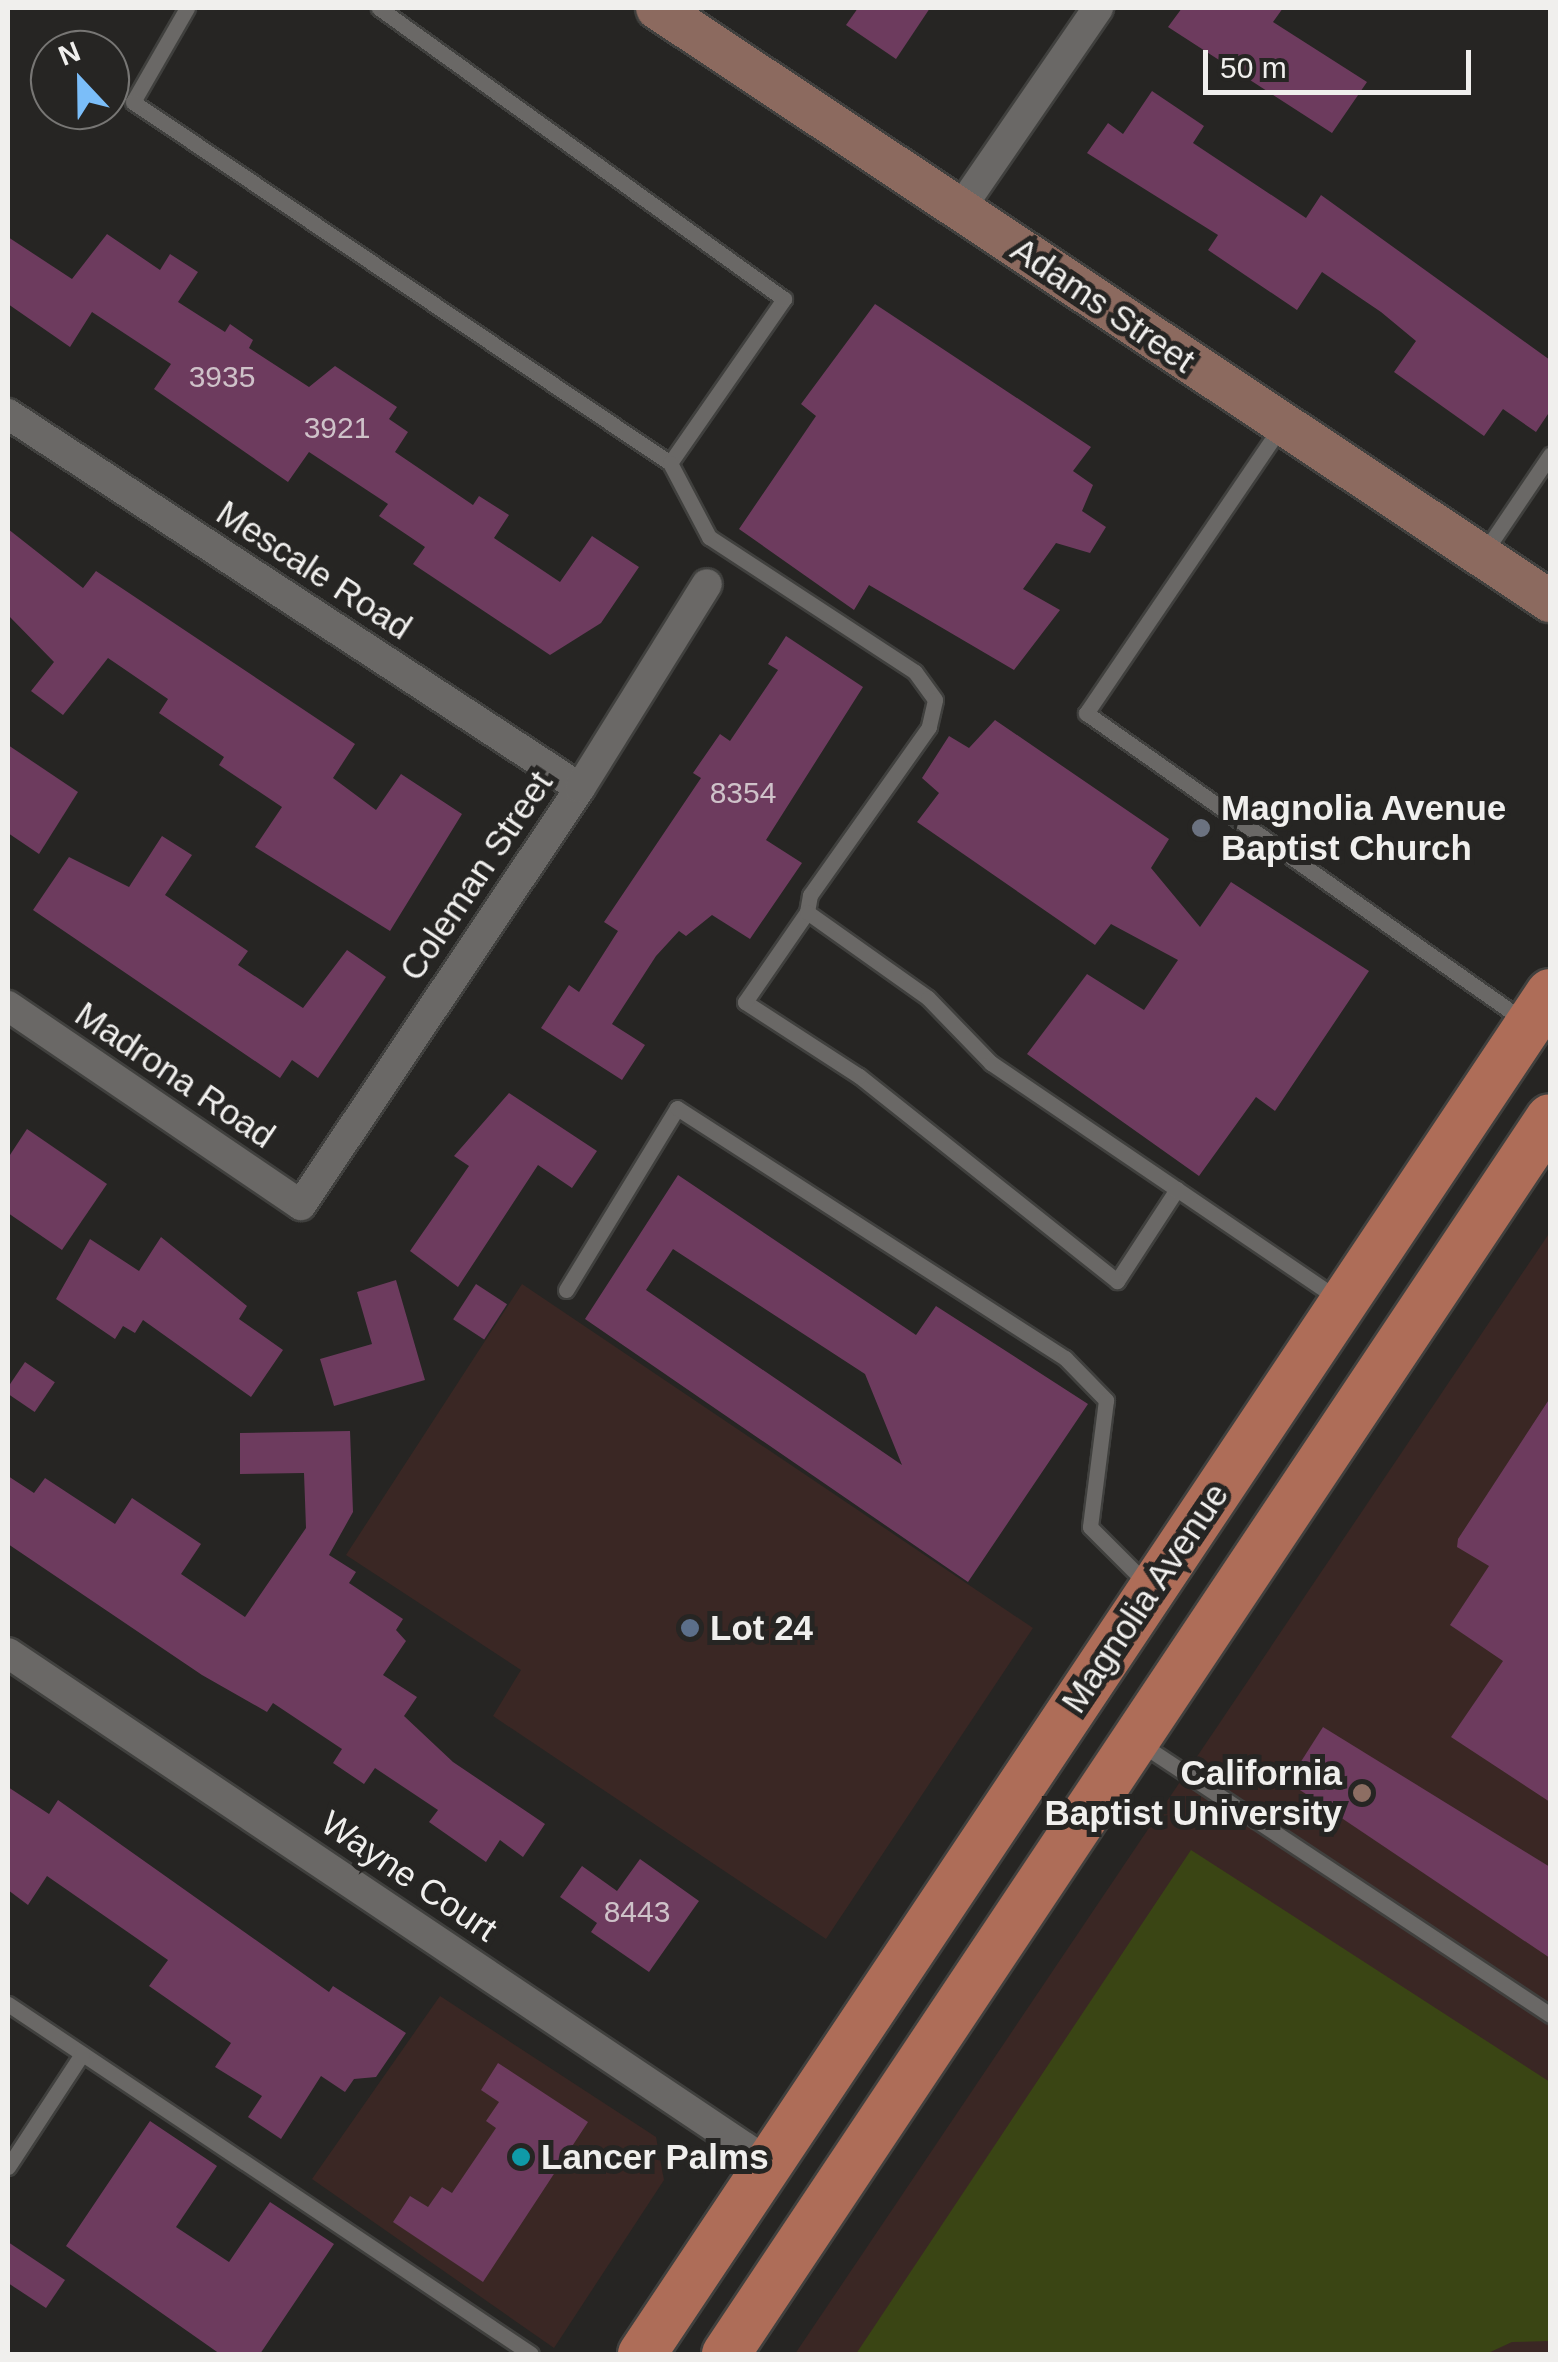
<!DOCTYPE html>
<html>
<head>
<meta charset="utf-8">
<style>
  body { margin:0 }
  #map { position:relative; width:1558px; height:2362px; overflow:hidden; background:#262523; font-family:Helvetica,sans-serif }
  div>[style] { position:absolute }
  .education>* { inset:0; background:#3a2724 }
  .green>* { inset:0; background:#3a4514 }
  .building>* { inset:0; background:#6d3b5e; transform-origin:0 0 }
  .roads { filter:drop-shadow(2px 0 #40403e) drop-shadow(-2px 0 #40403e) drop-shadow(0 2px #40403e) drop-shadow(0 -2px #40403e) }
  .service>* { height:15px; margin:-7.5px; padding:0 7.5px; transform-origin:7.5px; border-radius:7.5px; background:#6a6866 }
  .minor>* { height:30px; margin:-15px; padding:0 15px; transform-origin:15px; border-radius:15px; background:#6a6866 }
  .secondary>* { height:42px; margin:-21px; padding:0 21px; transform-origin:21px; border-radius:21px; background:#8c6a5f }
  .primary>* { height:48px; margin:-24px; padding:0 24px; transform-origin:24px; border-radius:24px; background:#ae6d58 }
  .dots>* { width:28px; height:28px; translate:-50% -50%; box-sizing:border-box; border:5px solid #262523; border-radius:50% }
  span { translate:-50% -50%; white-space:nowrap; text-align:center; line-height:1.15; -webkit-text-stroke:10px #262523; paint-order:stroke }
  .number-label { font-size:30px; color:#cfc2c9 }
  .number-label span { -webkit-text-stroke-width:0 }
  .street-label { font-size:35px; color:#f0efed }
  .poi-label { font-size:35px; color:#f0efed; font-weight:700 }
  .left { translate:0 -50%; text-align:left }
  .right { translate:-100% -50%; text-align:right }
  .frame { position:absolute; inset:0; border:10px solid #f0efed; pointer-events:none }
  .north { position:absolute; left:30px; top:30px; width:100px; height:100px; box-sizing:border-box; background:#262523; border:2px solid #777674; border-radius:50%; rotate:338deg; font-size:28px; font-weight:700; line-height:40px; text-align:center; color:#f0efed }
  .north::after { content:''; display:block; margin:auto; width:35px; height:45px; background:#7bbef9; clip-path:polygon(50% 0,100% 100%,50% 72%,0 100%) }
  .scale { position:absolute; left:1203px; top:50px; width:268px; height:45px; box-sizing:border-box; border:5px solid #f0efed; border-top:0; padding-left:12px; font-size:30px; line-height:35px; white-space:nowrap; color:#f0efed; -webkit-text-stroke:8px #262523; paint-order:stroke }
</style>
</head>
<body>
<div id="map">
  <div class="education">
    <i style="clip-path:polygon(1550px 1232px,1550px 2354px,795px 2354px)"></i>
    <i style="clip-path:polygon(522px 1284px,1033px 1628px,826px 1939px,493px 1716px,521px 1670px,346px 1555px)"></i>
    <i style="clip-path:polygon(440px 1996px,656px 2137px,664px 2180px,554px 2348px,312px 2179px)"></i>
  </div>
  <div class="green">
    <i style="clip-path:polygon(1191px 1850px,1550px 2082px,1550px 2341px,1512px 2342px,1486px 2354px,856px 2354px)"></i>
  </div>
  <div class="building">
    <i style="clip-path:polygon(858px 8px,930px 8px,896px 59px,846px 25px)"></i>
    <i style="clip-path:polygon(1182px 8px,1283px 8px,1273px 22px,1367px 82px,1332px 133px,1168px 27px)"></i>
    <i style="clip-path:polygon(1152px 91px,1204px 126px,1193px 143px,1306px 218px,1321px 195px,1550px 360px,1550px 411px,1536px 432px,1503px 409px,1484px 436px,1394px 372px,1416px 341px,1381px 312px,1322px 272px,1297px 310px,1208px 250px,1218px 235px,1087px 153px,1108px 123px,1123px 134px)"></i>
    <i style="clip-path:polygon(107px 234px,160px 270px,170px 254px,198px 272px,178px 302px,225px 332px,230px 324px,253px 340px,249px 348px,309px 387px,335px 366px,397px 407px,389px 419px,408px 432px,395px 452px,473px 505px,479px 496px,509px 515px,494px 538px,560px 582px,592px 536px,639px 567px,601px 623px,550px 655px,413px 564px,425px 547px,379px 516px,388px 504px,309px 452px,288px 482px,154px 389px,171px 364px,92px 312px,70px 347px,8px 304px,8px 237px,72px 279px)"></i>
    <i style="clip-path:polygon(875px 304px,1091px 447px,1073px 471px,1093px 485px,1082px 511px,1106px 527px,1090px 553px,1056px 543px,1023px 589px,1060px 610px,1014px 670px,869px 585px,854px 610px,739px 529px,816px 416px,801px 404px)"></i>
    <i style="clip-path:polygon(8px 529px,83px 588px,96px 571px,355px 744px,333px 778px,376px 810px,401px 774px,462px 814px,390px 931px,255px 847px,282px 807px,219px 765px,224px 757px,159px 713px,168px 699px,108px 658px,63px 715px,31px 691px,54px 662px,8px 615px)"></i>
    <i style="clip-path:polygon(786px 636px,863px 687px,766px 840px,802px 863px,750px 939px,712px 915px,686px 936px,679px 931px,656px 956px,612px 1024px,645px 1045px,622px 1080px,541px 1028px,569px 985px,579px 992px,618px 931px,604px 922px,701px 778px,693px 773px,720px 734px,730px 741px,778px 670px,768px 664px)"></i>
    <i style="clip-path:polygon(995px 720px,1169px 839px,1151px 868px,1200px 927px,1231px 882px,1369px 971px,1275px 1111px,1256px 1097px,1199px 1176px,1027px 1054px,1087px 974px,1144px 1010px,1178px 960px,1111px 924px,1095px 945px,917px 822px,939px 793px,922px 778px,949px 736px,969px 748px)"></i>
    <i style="clip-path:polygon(8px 745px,78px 792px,39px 854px,8px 833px)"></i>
    <i style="clip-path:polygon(162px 836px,192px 855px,165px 895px,248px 951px,238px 965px,303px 1008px,347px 950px,386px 977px,318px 1078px,292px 1060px,280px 1078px,33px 910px,69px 857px,129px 887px)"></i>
    <i style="clip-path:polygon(509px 1093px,597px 1151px,572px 1188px,538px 1165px,458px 1287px,410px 1251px,469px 1166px,454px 1156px)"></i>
    <i style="clip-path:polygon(27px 1129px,107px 1184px,62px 1250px,8px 1213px,8px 1158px)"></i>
    <i style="clip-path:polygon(evenodd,678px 1175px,916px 1335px,936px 1306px,1088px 1404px,968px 1582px,585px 1319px,678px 1175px,673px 1249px,865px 1374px,902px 1465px,646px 1290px,673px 1249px)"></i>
    <i style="clip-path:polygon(161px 1237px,247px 1306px,239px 1319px,283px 1350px,251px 1397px,143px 1320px,135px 1333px,123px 1326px,115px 1339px,56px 1299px,90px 1239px,139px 1271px)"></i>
    <i style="clip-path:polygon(396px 1280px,425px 1380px,334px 1406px,320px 1359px,372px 1344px,357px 1292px)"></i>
    <i style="left:476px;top:1284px;width:37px;height:42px;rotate:33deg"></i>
    <i style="left:25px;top:1362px;width:36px;height:36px;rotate:34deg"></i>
    <i style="clip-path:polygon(1550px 1398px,1550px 1802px,1451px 1737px,1503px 1661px,1450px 1625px,1489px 1566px,1457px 1547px,1458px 1539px)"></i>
    <i style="clip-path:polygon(350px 1431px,353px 1512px,329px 1555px,356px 1572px,349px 1583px,403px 1619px,396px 1630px,406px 1641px,383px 1675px,417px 1697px,404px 1716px,453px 1762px,545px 1824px,523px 1857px,500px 1840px,486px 1862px,429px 1822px,438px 1810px,375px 1768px,364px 1784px,333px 1763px,342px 1749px,273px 1703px,267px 1712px,202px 1675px,8px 1544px,8px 1476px,34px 1493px,45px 1478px,115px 1524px,132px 1498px,201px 1544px,181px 1574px,245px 1617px,306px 1528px,304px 1473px,240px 1474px,240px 1433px)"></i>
    <i style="clip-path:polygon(1323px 1727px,1550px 1867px,1550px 1958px,1288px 1782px)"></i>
    <i style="clip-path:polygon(8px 1787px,49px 1814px,58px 1800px,329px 1992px,333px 1986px,406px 2033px,376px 2077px,354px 2079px,345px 2092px,321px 2076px,281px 2139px,248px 2117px,262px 2096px,215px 2067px,231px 2043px,149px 1986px,168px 1960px,47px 1876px,28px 1905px,8px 1890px)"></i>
    <i style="clip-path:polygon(640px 1859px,699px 1901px,649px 1972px,591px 1932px,597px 1923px,560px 1897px,582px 1866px,617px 1891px)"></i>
    <i style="clip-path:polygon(498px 2063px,588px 2122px,483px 2282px,393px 2222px,410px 2196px,428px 2207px,442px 2187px,452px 2193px,496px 2128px,486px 2121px,499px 2102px,481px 2090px)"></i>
    <i style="clip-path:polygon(150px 2121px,217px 2166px,176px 2227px,229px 2262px,270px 2202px,334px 2244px,260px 2354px,220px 2354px,66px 2246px)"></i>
    <i style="clip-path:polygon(8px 2242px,65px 2280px,46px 2308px,8px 2283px)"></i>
  </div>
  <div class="roads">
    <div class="service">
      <i style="left:187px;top:8px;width:108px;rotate:119.9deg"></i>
      <i style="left:133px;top:102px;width:647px;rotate:33.91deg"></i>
      <i style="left:670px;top:463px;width:200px;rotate:-55.2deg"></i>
      <i style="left:784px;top:299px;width:499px;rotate:-144.3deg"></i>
      <i style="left:1280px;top:428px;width:345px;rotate:124.2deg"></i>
      <i style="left:1086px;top:713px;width:538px;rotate:35.08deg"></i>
      <i style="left:670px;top:463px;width:84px;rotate:62.2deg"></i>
      <i style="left:709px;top:537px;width:246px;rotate:33.2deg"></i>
      <i style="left:915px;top:672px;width:34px;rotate:54deg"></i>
      <i style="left:935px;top:700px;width:28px;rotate:103deg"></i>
      <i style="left:929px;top:727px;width:206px;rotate:125.3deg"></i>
      <i style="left:810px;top:895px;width:17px;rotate:100deg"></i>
      <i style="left:1483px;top:554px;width:120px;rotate:-55.9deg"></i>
      <i style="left:1177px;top:1189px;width:110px;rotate:123.1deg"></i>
      <i style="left:1117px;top:1281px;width:330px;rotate:-141.5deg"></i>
      <i style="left:859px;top:1076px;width:136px;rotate:-147deg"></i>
      <i style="left:745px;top:1002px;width:109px;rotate:-55.4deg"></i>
      <i style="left:807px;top:912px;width:148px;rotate:35.4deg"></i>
      <i style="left:928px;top:998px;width:91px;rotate:45.9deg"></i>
      <i style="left:991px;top:1063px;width:422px;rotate:34.2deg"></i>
      <i style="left:566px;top:1290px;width:213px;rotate:-58.6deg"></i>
      <i style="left:677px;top:1108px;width:462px;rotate:32.8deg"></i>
      <i style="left:1065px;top:1358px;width:59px;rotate:45.7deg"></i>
      <i style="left:1106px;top:1400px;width:128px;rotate:97.2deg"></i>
      <i style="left:1090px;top:1527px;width:83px;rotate:45deg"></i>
      <i style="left:1141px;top:1744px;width:491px;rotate:33.5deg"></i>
      <i style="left:8px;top:2004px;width:629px;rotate:33.79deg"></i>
      <i style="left:8px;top:2167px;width:135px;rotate:-56.8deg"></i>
    </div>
    <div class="minor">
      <i style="left:960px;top:209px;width:244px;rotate:-55.5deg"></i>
      <i style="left:8px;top:414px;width:683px;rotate:33.18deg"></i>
      <i style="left:8px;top:1006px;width:354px;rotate:34.2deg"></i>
      <i style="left:301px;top:1205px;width:502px;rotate:-56.21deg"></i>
      <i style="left:580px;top:788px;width:240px;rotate:-58.1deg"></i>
      <i style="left:8px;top:1653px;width:915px;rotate:33.86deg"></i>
    </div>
    <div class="secondary">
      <i style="left:657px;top:8px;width:1072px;rotate:33.59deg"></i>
    </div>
    <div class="primary">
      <i style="left:642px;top:2354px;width:1636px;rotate:-56.29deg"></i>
      <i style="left:726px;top:2354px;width:1485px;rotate:-56.31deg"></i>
    </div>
  </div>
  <div class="dots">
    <i style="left:1201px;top:828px;background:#6b7280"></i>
    <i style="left:690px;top:1628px;background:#5c6f8a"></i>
    <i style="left:1362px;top:1793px;background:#8d6e63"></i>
    <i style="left:521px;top:2157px;background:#0f9aa8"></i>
  </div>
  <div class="number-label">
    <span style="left:222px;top:377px">3935</span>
    <span style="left:337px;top:428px">3921</span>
    <span style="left:743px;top:793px">8354</span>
    <span style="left:637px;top:1912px">8443</span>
  </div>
  <div class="street-label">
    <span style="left:1103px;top:305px;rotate:34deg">Adams Street</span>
    <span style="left:314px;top:570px;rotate:33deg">Mescale Road</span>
    <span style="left:476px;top:876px;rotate:-56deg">Coleman Street</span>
    <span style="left:175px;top:1075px;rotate:34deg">Madrona Road</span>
    <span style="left:1145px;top:1598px;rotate:-56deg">Magnolia Avenue</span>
    <span style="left:409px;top:1876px;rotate:34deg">Wayne Court</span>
  </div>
  <div class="poi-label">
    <span class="left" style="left:1221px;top:828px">Magnolia Avenue<br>Baptist Church</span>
    <span class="left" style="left:710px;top:1628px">Lot 24</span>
    <span class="right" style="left:1342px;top:1793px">California<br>Baptist University</span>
    <span class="left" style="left:541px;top:2157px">Lancer Palms</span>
  </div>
  <div class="frame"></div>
  <div class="north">N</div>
  <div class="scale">50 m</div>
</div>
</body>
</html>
